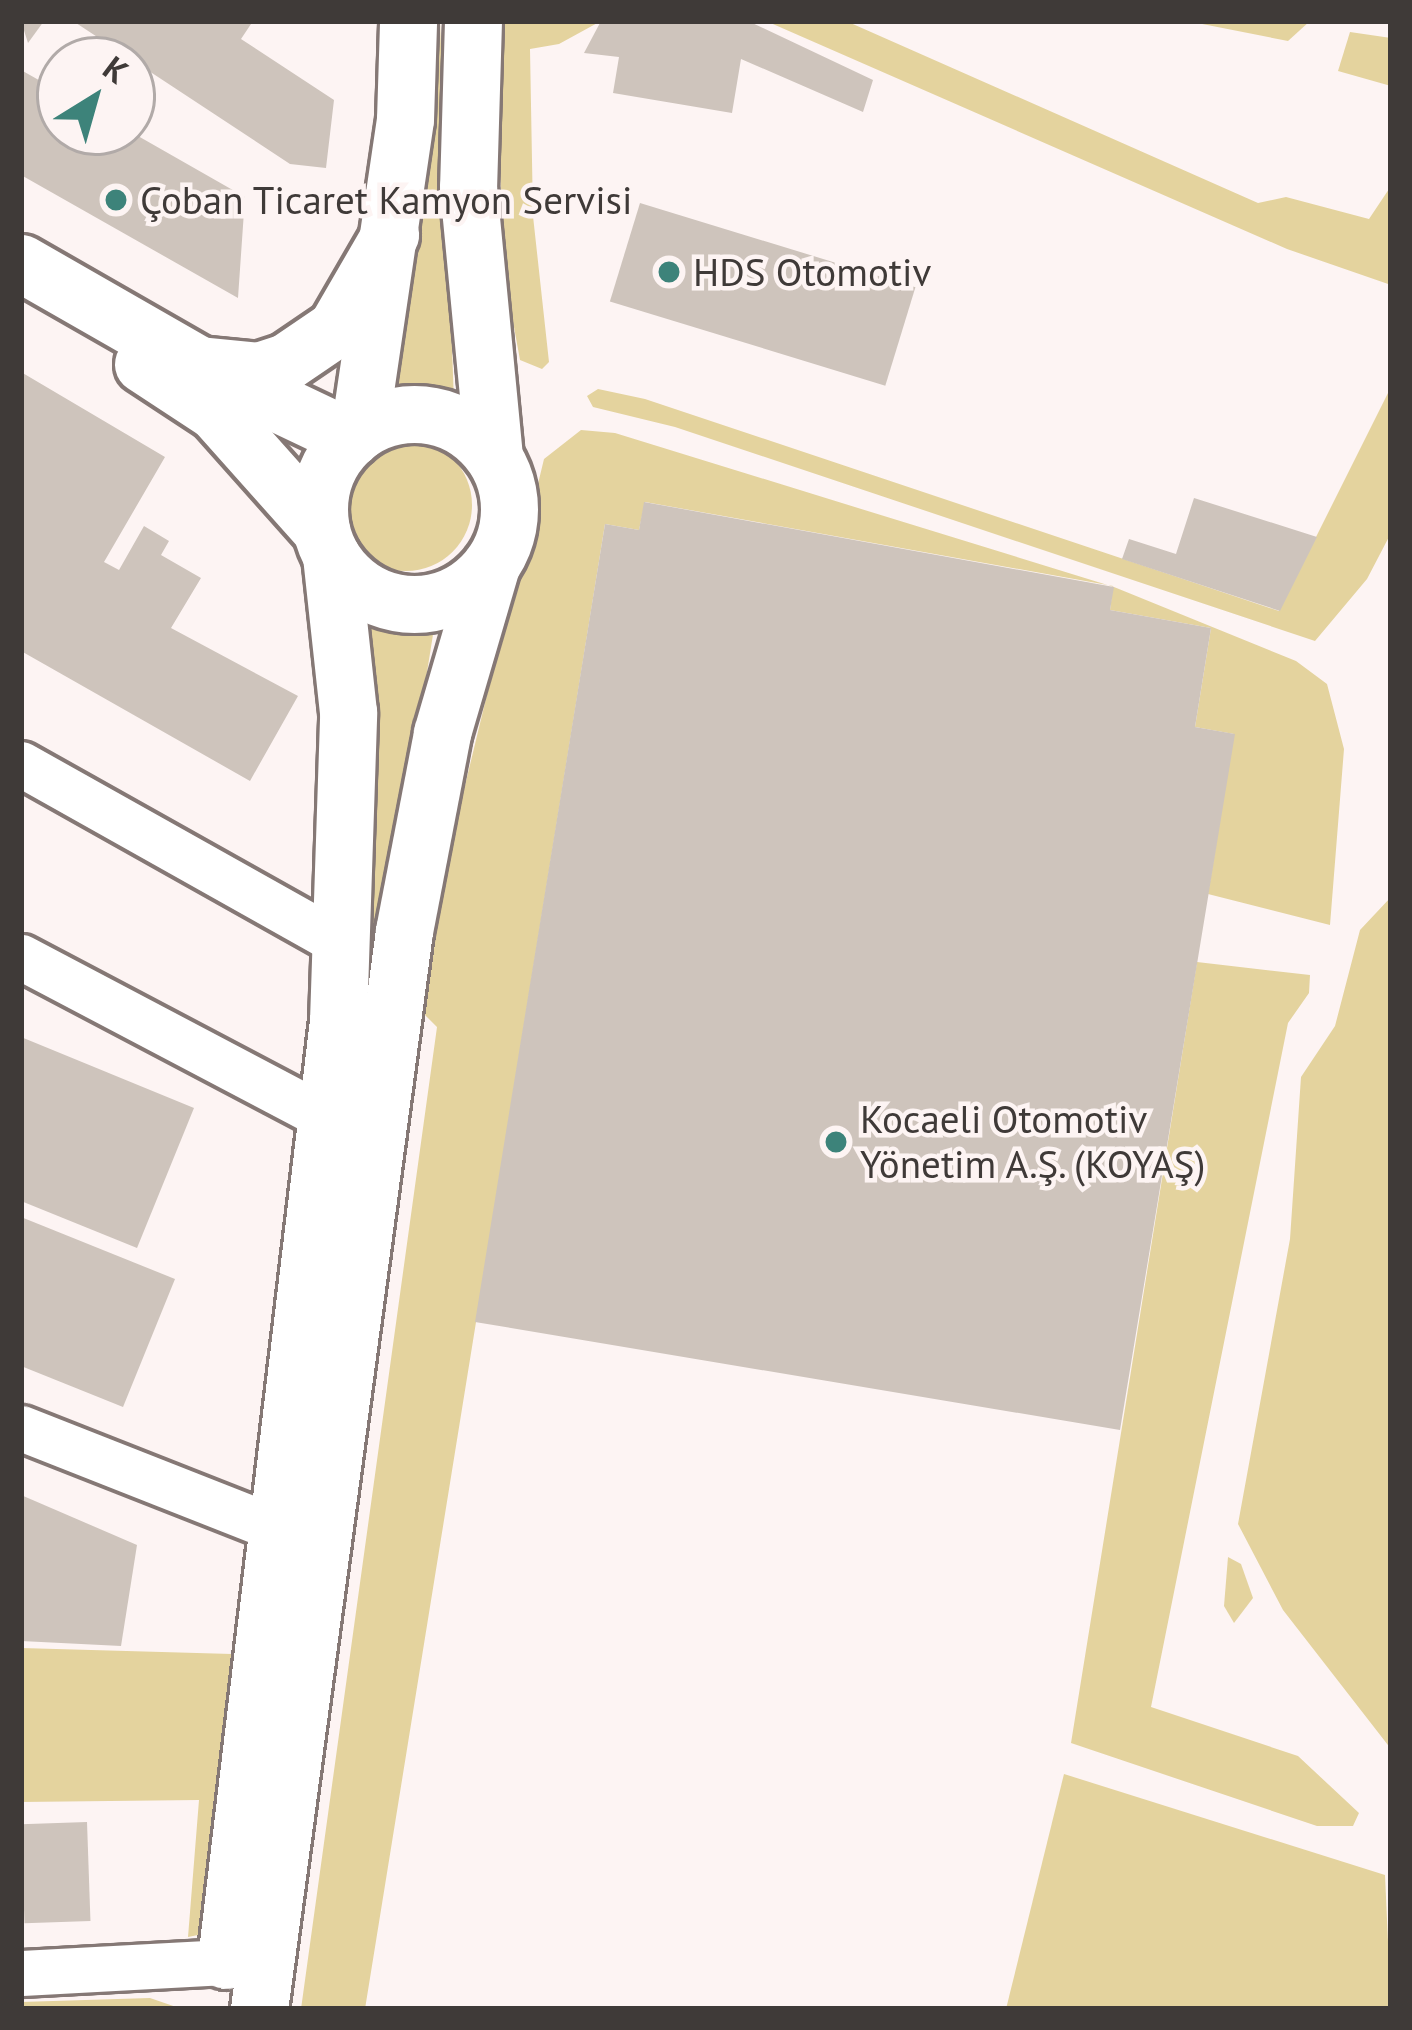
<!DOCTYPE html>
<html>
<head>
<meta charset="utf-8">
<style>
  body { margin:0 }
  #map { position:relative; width:1412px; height:2030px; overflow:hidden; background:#fdf4f3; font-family:"PT Sans",sans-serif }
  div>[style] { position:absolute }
  .green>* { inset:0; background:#e4d39e }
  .round { border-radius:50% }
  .building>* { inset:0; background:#cec4bc; transform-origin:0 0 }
  .roads { filter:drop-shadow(3px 0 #857875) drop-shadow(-3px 0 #857875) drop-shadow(0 3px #857875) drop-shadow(0 -3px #857875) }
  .minor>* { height:45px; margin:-22.5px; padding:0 22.5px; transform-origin:22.5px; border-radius:22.5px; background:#fff }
  .major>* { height:57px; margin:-28.5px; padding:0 28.5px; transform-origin:28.5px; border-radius:28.5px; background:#fff }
  .major>.ring { margin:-28.5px; padding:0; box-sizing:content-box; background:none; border:57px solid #fff; border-radius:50% }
  .dots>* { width:33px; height:33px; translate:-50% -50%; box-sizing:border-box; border:6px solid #fdf4f3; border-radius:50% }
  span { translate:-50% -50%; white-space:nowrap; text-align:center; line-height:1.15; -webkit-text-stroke:9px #fdf4f3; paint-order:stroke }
  .poi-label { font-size:39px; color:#3f3a38 }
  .left { translate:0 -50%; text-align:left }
  .frame { position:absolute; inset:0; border:24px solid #3f3a38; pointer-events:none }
  .north { position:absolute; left:36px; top:36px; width:120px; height:120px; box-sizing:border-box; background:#fdf4f3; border:3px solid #b1aaa8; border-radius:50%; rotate:37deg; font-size:33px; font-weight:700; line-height:48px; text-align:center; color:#3f3a38 }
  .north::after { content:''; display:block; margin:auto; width:42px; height:54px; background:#3d837a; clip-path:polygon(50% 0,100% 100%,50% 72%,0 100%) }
</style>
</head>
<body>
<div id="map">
  <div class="green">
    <i style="clip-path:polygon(430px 21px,440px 21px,454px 402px,388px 394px)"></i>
    <i style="clip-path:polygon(496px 21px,601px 21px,559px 44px,530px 49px,533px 216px,549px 362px,542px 369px,520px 360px,503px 267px)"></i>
    <i style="clip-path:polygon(766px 21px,846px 21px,1258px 203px,1286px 197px,1369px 219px,1391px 186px,1391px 285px,1287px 249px)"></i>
    <i style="clip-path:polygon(1187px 21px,1310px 21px,1288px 41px)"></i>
    <i style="clip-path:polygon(1350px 32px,1391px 38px,1391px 86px,1338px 71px)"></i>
    <i style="clip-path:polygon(1391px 387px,1391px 533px,1367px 579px,1315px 641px,675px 427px,593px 407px,587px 396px,598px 389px,645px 399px,1279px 611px)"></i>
    <i style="clip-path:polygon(581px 430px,615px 433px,1114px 587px,1296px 661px,1327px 684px,1344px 749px,1330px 925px,1208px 894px,1234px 734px,1195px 727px,1211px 628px,1110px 610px,1113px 586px,645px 502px,639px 530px,605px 524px,365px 2009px,301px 2009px,437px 1027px,425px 1015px,445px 868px,544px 459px)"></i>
    <i class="round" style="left:340px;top:439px;width:132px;height:132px"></i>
    <i style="clip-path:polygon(351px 612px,436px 616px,332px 1264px)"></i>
    <i style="clip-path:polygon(1391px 897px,1391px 1749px,1283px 1610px,1238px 1524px,1290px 1239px,1301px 1077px,1335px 1026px,1360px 930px)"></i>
    <i style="clip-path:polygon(1197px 962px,1310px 975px,1309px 993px,1288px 1023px,1151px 1707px,1298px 1756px,1359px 1813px,1353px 1826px,1317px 1826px,1071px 1743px)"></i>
    <i style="clip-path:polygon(1228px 1557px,1241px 1564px,1253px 1598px,1234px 1623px,1224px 1606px)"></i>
    <i style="clip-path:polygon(21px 1648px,232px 1654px,203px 1934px,188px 1937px,199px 1800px,21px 1802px)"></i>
    <i style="clip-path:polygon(1064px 1774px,1385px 1875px,1391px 2009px,1006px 2009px)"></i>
    <i style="clip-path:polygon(150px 1998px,182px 2009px,21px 2009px,21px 2002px)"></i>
  </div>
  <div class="building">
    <i style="clip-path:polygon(21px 21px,44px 21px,28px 43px)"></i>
    <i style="clip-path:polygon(73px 21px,253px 21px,241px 39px,334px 100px,326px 168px,290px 164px)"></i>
    <i style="clip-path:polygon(601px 21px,748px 21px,873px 80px,863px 112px,741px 59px,732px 113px,613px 93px,619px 57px,584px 53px)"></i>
    <i style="clip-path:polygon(21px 70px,60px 92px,60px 132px,131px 132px,245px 197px,238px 298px,21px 175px)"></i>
    <i style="left:640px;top:203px;width:288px;height:103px;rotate:17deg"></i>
    <i style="clip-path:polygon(21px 372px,165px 457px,104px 562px,119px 570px,144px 526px,169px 541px,161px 555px,201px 578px,171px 628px,298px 696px,250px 781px,21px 651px)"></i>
    <i style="clip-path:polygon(1194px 498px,1317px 537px,1280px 611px,1122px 559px,1129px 539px,1176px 554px)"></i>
    <i style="clip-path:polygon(644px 502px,1114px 587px,1110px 610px,1211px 628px,1195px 727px,1235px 734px,1120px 1430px,475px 1322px,605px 524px,639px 530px)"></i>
    <i style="clip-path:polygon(21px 1037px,194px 1108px,137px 1248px,21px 1201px)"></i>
    <i style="clip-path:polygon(21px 1217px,175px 1279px,123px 1407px,21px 1366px)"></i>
    <i style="clip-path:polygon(21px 1495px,137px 1545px,121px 1646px,21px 1641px)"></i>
    <i style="left:87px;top:1822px;width:99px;height:66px;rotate:88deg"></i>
  </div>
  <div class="roads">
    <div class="minor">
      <i style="left:21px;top:764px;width:366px;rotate:29.3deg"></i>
      <i style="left:21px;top:957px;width:345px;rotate:27.8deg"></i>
      <i style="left:21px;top:1428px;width:273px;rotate:21.5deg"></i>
      <i style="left:21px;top:1973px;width:205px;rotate:-3.1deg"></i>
    </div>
    <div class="major">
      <i style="left:473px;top:21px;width:166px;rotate:91.7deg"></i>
      <i style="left:468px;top:187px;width:270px;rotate:84.5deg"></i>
      <i style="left:21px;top:263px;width:205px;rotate:29.8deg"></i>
      <i style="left:199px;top:365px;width:59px;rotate:5.8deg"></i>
      <i style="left:258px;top:371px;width:29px;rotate:-18deg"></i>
      <i style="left:286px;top:362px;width:60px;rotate:-34.2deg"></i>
      <i style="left:336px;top:328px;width:108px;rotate:-59.9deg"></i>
      <i style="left:143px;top:364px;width:87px;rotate:33.3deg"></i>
      <i style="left:216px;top:412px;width:158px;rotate:48.3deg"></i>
      <i style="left:214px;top:373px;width:152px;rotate:25.4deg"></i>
      <i class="ring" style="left:319px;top:414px;width:133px;height:133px"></i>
      <i style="left:359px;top:431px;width:315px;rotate:-81.6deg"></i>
      <i style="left:405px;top:119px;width:98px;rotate:-88.2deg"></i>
      <i style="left:226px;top:1960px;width:946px;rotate:-83.2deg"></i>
      <i style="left:338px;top:1021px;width:309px;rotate:-88.1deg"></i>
      <i style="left:348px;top:712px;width:157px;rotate:-96.2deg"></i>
      <i style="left:259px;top:2009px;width:1088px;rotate:-82.34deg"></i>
      <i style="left:404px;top:931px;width:202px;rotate:-79.1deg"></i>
      <i style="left:442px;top:733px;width:175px;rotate:-73.7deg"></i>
    </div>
  </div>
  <div class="dots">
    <i style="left:116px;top:200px;background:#3d837a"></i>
    <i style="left:669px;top:272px;background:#3d837a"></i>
    <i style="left:836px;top:1142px;background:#3d837a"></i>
  </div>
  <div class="poi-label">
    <span class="left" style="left:140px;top:200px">Çoban Ticaret Kamyon Servisi</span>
    <span class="left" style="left:693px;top:272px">HDS Otomotiv</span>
    <span class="left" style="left:860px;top:1142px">Kocaeli Otomotiv<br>Yönetim A.Ş. (KOYAŞ)</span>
  </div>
  <div class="frame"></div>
  <div class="north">K</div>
</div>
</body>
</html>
